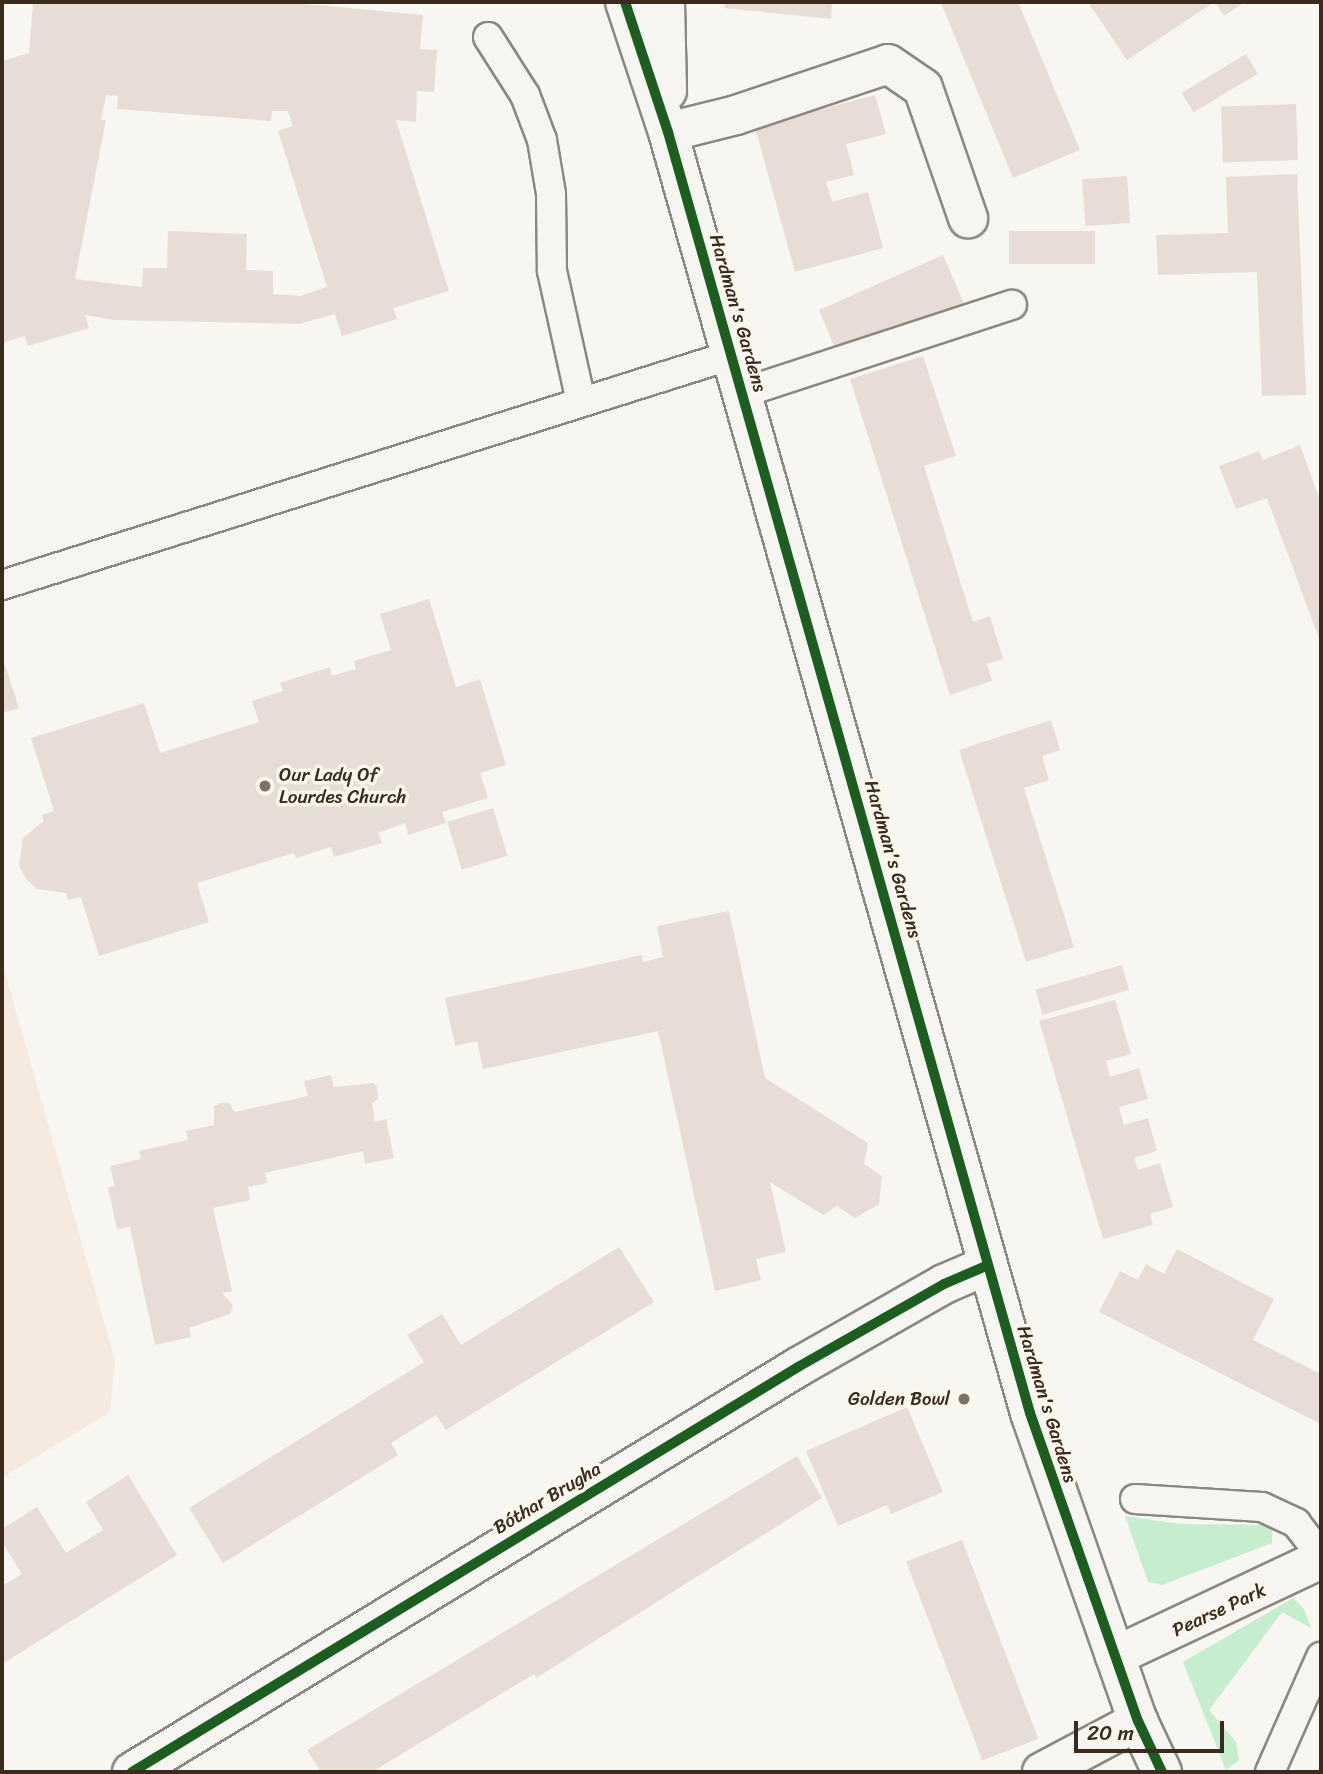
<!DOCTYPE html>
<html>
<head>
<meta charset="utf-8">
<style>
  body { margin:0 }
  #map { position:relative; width:1323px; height:1774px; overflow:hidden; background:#f8f6f0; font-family:Sriracha,sans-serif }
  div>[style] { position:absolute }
  .built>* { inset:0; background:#f6eae0 }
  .green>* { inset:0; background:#c7edcf }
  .building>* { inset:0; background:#e8ddd6; transform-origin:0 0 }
  .roads { filter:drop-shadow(2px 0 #8b8781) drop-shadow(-2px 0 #8b8781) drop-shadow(0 2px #8b8781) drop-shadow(0 -2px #8b8781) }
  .lane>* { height:28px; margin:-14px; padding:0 14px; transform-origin:14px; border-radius:14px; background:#f6f5f1 }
  .street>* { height:38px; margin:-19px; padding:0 19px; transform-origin:19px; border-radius:19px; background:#f6f5f1 }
  .secondary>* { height:38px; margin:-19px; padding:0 19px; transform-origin:19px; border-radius:19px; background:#f6f5f1 }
  .cycleway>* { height:10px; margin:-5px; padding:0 5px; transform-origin:5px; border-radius:5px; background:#1b5e20 }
  .dots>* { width:19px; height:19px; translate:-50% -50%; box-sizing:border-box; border:4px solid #fbf7ec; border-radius:50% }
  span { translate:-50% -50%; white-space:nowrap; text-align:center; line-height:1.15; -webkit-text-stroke:7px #fbf7ec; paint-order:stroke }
  .street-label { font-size:19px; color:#3b2a1e }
  .poi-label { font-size:19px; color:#3b2a1e }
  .left { translate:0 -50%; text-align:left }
  .right { translate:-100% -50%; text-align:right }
  .frame { position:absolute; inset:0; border:4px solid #3b2a1e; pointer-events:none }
  .scale { position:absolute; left:1074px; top:1721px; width:150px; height:32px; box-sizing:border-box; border:4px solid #3b2a1e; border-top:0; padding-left:9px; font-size:21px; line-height:24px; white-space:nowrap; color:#3b2a1e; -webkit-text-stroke:5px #fbf7ec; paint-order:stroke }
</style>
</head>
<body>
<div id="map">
  <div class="built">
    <i style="clip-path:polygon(2px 962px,115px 1360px,110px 1412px,2px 1478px)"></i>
  </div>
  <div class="green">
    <i style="clip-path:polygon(1125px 1516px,1180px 1524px,1272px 1525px,1272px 1543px,1162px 1585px,1148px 1582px)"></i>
    <i style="clip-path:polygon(1293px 1598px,1304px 1609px,1311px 1628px,1282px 1612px,1209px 1710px,1236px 1742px,1239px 1760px,1226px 1770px,1183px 1662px)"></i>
  </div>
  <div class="building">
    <i style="clip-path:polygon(evenodd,33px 2px,285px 2px,423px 15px,420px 49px,437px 50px,434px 92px,417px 91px,416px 122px,396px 120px,449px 291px,393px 308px,397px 319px,342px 336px,335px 314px,299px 324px,114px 320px,85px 315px,89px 328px,28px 346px,25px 336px,2px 343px,2px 61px,29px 53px,33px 2px,106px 95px,118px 96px,117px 109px,271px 121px,272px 111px,288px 111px,293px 126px,278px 131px,327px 287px,300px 296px,273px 294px,273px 271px,246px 270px,247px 234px,168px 231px,167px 268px,143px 268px,142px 287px,75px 279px,106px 120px,101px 120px,106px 95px)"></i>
    <i style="clip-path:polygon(725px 2px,832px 2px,831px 19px,724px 8px)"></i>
    <i style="clip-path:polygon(1018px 2px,1080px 150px,1013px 178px,941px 3px)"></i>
    <i style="clip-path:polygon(1088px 2px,1214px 2px,1127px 60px)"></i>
    <i style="clip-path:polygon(1215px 2px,1245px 2px,1224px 16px)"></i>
    <i style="left:1246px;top:54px;width:23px;height:75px;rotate:59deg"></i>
    <i style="clip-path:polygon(875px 95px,886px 134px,846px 144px,854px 175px,826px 182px,832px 202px,868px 192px,883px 248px,795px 272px,755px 127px)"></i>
    <i style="left:1296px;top:104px;width:56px;height:75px;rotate:88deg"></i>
    <i style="clip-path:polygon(1297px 174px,1306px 395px,1262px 396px,1257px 272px,1158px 275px,1156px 235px,1228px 233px,1226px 177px)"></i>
    <i style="left:1127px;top:176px;width:47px;height:45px;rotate:86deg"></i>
    <i style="left:1009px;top:231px;width:86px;height:33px"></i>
    <i style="clip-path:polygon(943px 255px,966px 308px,897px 339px,892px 326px,836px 351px,819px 310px)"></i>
    <i style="clip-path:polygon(923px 356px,956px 456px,924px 466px,973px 622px,990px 616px,1003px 659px,987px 664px,992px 681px,950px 695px,850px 379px)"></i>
    <i style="clip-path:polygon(1300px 445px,1321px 503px,1321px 644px,1267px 498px,1236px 509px,1219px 466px,1259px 451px,1263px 460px)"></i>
    <i style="clip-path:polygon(429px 599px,456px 687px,480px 679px,506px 765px,480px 773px,488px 798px,442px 812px,446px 823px,408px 835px,405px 823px,378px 833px,382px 843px,334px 857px,331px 847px,296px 858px,294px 853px,197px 883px,209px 922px,99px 956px,81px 897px,68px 900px,66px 893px,37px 889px,26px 879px,19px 866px,23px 838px,44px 821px,42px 815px,54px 811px,31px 738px,144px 703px,160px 753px,259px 722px,252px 701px,283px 691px,280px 683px,330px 667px,332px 676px,356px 669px,354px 661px,391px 650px,380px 614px)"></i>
    <i style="clip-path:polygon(2px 656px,19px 708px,2px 713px)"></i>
    <i style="clip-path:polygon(1051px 720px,1060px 750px,1042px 756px,1049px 780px,1024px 788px,1074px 947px,1026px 962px,959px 750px)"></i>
    <i style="left:493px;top:808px;width:50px;height:48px;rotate:73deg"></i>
    <i style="clip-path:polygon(729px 911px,765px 1078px,868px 1143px,864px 1164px,882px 1176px,879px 1204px,855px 1218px,837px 1206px,823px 1215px,770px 1182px,786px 1252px,756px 1259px,761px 1280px,715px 1291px,658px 1031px,483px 1069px,477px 1041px,455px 1046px,445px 998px,642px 955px,643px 962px,663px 957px,657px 926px)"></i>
    <i style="left:1122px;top:965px;width:26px;height:90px;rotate:74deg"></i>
    <i style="clip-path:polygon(1115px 1000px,1131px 1054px,1106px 1061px,1110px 1077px,1139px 1068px,1148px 1099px,1119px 1107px,1124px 1125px,1148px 1118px,1157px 1151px,1134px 1158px,1138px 1170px,1160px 1163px,1173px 1207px,1150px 1214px,1153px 1225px,1103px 1239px,1039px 1021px)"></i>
    <i style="clip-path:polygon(331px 1075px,334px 1087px,373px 1083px,377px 1086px,378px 1099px,372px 1103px,375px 1122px,386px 1119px,394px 1158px,365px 1164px,363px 1151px,265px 1173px,267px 1183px,248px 1187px,250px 1200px,213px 1208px,232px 1291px,222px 1293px,233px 1305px,230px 1314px,189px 1328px,191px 1337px,155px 1345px,130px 1227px,117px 1229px,108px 1188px,115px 1186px,110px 1166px,141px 1159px,139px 1151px,188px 1140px,186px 1131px,214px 1125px,214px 1106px,221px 1103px,229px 1103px,235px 1112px,308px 1096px,304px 1081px)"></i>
    <i style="clip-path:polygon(619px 1247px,654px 1302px,446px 1430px,436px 1415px,391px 1443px,398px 1455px,223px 1563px,189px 1508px,424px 1362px,407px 1335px,442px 1314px,461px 1345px)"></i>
    <i style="clip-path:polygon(1177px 1249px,1274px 1299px,1253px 1340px,1321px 1374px,1321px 1424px,1099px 1312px,1120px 1271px,1138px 1280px,1146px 1264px,1164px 1274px)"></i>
    <i style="clip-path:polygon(907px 1407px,943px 1492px,891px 1514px,887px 1505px,838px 1526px,806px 1451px)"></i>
    <i style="clip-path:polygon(797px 1456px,822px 1498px,536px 1678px,534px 1674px,372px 1772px,321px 1772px,307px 1750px)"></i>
    <i style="clip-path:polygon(128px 1475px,177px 1555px,2px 1664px,2px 1586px,22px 1574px,2px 1542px,2px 1529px,37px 1507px,66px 1553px,103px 1530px,86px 1502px)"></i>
    <i style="left:962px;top:1540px;width:213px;height:60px;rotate:69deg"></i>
  </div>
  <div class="roads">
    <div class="lane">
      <i style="left:488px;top:37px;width:69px;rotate:57.5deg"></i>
      <i style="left:525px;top:95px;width:48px;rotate:69.3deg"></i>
      <i style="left:542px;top:140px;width:55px;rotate:80.5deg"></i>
      <i style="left:551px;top:194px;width:77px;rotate:89.3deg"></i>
      <i style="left:552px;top:271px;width:134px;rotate:77.5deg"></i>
      <i style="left:742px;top:393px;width:284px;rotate:-18.1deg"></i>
      <i style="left:2px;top:585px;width:765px;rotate:-17.49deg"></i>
      <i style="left:1135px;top:1499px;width:127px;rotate:3.6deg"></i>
      <i style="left:1262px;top:1507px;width:38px;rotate:25deg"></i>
      <i style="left:1296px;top:1523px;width:41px;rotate:52deg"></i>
      <i style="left:1270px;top:1772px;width:126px;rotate:-66.1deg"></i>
    </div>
    <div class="street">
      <i style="left:668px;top:132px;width:70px;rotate:-14deg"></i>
      <i style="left:736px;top:115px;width:160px;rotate:-18.5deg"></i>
      <i style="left:888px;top:64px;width:42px;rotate:34.4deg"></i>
      <i style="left:923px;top:88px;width:138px;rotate:70.9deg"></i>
      <i style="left:1115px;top:1656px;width:228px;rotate:-25.2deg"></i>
      <i style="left:132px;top:1772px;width:779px;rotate:-31.3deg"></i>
      <i style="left:798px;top:1367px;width:168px;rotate:-29.6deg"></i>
      <i style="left:944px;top:1284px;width:46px;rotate:-23.2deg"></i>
      <i style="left:1042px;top:1772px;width:109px;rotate:-28deg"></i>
    </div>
    <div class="secondary">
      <i style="left:625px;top:2px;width:137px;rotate:71.7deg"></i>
      <i style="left:668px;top:132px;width:1331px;rotate:74.22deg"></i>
      <i style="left:1030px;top:1413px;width:326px;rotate:70.7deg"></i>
      <i style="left:1138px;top:1721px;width:56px;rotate:64.8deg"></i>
      <i style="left:665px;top:2px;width:89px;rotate:88.7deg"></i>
    </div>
  </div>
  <div class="cycleway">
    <i style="left:625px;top:2px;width:137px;rotate:71.7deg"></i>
    <i style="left:668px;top:132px;width:1331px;rotate:74.22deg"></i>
    <i style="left:1030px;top:1413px;width:326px;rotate:70.7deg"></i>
    <i style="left:1138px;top:1721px;width:56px;rotate:64.8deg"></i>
    <i style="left:132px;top:1772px;width:779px;rotate:-31.3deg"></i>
    <i style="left:798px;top:1367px;width:168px;rotate:-29.6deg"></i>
    <i style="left:944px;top:1284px;width:46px;rotate:-23.2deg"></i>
  </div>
  <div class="dots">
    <i style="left:265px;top:786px;background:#7d7168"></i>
    <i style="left:964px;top:1399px;background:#7d7168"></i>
  </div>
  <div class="street-label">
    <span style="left:738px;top:313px;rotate:74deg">Hardman's Gardens</span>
    <span style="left:893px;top:859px;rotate:74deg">Hardman's Gardens</span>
    <span style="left:1047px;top:1404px;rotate:73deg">Hardman's Gardens</span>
    <span style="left:547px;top:1498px;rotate:-31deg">Bóthar Brugha</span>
    <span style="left:1219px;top:1610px;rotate:-25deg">Pearse Park</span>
  </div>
  <div class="poi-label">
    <span class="left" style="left:279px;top:786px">Our Lady Of<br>Lourdes Church</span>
    <span class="right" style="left:950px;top:1399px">Golden Bowl</span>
  </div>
  <div class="frame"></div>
  <div class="scale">20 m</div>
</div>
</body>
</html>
